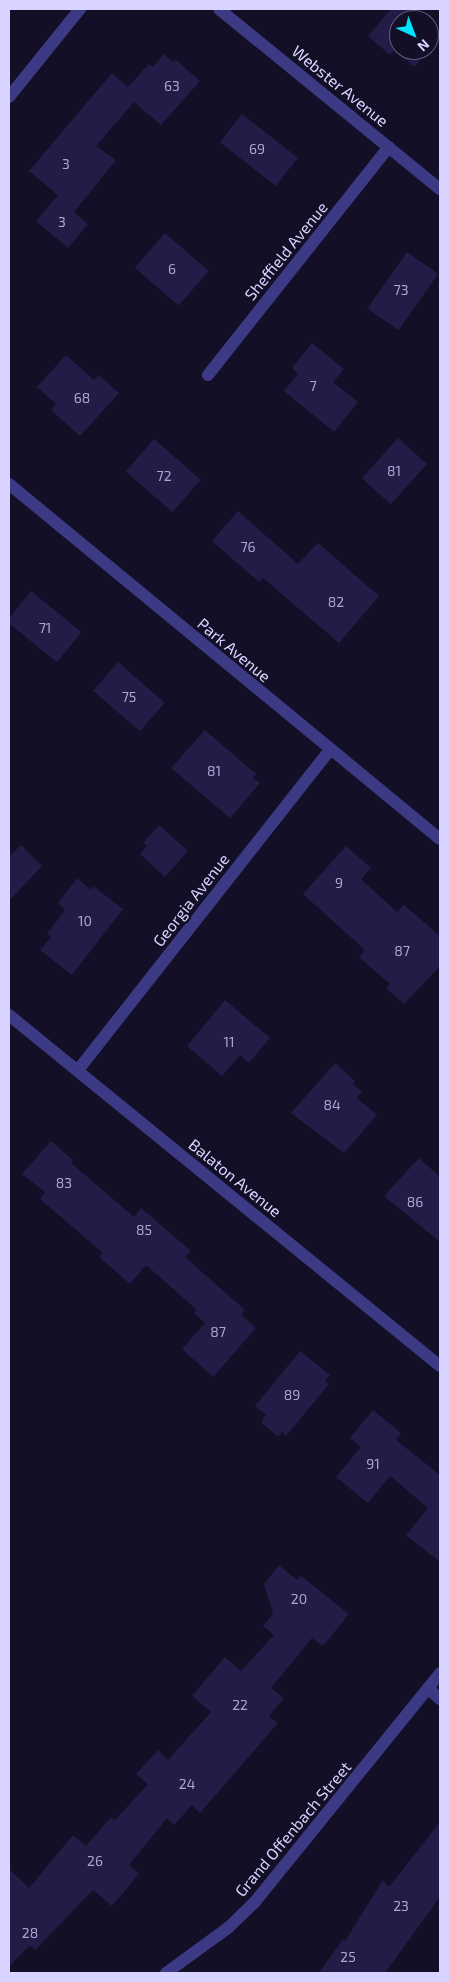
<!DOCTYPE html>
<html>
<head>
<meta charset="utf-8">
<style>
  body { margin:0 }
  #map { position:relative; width:449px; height:1982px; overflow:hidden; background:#130f26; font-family:"Exo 2",sans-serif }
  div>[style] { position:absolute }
  .building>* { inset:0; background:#241b47; transform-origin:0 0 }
  .minor>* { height:12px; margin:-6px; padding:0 6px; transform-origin:6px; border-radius:6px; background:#3d3a85 }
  span { translate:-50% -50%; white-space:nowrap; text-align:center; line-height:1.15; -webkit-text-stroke:5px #130f26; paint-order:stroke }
  .number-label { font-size:14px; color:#aca6d1 }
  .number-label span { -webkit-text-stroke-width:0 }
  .street-label { font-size:16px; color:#d9d4ff }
  .frame { position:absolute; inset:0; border:10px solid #d9d4ff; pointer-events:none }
  .north { position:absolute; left:389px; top:10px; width:50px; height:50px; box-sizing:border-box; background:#130f26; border:1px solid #625e7d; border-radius:50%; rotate:137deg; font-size:14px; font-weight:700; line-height:20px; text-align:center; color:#d9d4ff }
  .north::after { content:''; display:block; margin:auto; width:18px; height:22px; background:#00e5ff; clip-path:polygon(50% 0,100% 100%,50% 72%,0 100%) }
</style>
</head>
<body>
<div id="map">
  <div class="building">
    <i style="clip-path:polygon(391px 9px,408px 9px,421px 20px,399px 20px,399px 50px,428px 50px,414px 67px,394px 50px,390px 55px,368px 36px)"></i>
    <i style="clip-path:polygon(429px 27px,440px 36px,429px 48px)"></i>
    <i style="clip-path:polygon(164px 54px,173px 62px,175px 59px,200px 81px,161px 125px,134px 102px,96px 146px,116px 160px,74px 212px,88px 224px,68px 248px,36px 221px,58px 195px,29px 171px,112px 73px,128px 87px,149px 64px,153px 67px)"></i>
    <i style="left:242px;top:114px;width:71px;height:36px;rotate:38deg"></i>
    <i style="left:165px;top:233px;width:58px;height:46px;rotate:41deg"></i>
    <i style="left:407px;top:252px;width:38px;height:69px;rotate:35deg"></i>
    <i style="clip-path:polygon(312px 343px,344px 369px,333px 382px,358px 402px,334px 432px,284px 391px,298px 374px,292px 368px)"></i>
    <i style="clip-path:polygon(66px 355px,94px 380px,99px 375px,119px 393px,80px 436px,51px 410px,56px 404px,37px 387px)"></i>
    <i style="left:398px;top:438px;width:39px;height:54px;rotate:42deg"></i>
    <i style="left:154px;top:439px;width:62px;height:43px;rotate:41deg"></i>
    <i style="clip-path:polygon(238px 511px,298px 564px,318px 543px,379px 596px,339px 643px,263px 578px,259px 582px,212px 541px)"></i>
    <i style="left:31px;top:591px;width:65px;height:39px;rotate:39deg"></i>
    <i style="left:118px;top:662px;width:62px;height:38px;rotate:41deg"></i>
    <i style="clip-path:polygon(205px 730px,256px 774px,253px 778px,260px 783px,230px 818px,171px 768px)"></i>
    <i style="clip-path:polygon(159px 825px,188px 851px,165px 877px,140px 854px,147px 846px,143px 843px)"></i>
    <i style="clip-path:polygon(21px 845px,42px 866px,9px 901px,9px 857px)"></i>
    <i style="clip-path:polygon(346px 846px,371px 868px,361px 879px,397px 912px,404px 905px,440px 936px,440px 966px,404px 1004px,386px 988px,390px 984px,359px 957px,365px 950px,303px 894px)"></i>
    <i style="clip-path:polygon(77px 878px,91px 890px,93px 886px,123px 909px,72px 975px,40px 950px,51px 937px,47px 934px,65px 910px,58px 903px)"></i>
    <i style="clip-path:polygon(225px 1000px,270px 1038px,249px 1063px,240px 1055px,222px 1076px,187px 1046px)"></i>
    <i style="clip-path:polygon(335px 1063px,355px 1081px,353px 1084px,362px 1092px,357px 1098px,377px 1115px,344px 1153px,291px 1113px)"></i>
    <i style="clip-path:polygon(51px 1141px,73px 1160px,71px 1163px,134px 1217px,141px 1208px,191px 1251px,185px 1257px,245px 1310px,241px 1314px,256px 1328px,213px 1377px,182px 1349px,205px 1323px,194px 1313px,197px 1310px,146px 1265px,130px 1284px,99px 1257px,103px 1253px,40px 1199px,45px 1192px,22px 1174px)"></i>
    <i style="clip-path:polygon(419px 1158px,440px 1177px,440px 1242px,384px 1196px)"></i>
    <i style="clip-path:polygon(300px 1351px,330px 1375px,325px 1381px,329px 1384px,286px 1436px,282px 1432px,278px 1437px,261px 1422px,266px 1415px,255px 1406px)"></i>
    <i style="clip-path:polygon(373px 1410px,401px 1433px,396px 1440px,440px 1475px,440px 1562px,406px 1535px,428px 1508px,390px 1476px,368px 1503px,336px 1477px,361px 1447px,350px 1438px)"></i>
    <i style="clip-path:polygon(279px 1565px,297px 1580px,301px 1576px,349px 1614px,323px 1646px,312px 1638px,271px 1688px,284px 1698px,269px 1716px,278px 1723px,200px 1813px,192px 1805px,174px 1825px,167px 1818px,129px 1865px,139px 1874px,112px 1906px,93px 1890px,35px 1950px,30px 1945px,9px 1967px,9px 1869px,29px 1888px,73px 1835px,86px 1846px,111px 1817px,115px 1820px,148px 1784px,136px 1774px,158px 1750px,168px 1760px,211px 1712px,192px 1696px,225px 1657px,241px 1671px,274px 1635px,263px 1626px,273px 1614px,264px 1584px)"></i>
    <i style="clip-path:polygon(440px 1822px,440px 1897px,385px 1973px,319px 1973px,343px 1939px,345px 1941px,383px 1880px,389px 1887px)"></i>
  </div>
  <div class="minor">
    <i style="left:219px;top:9px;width:285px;rotate:39.2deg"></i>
    <i style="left:9px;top:97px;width:113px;rotate:-51.1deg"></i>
    <i style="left:208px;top:375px;width:291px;rotate:-51.6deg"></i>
    <i style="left:9px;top:484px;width:558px;rotate:39.48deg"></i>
    <i style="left:9px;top:1015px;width:556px;rotate:39.16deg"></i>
    <i style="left:78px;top:1070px;width:407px;rotate:-51.8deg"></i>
    <i style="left:428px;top:1688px;width:16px;rotate:43deg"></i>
    <i style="left:166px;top:1973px;width:78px;rotate:-36.1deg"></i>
    <i style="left:229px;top:1927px;width:35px;rotate:-44deg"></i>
    <i style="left:254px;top:1903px;width:296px;rotate:-51deg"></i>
  </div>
  <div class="number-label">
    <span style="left:172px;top:86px">63</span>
    <span style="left:257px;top:149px">69</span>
    <span style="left:66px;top:164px">3</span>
    <span style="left:62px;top:222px">3</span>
    <span style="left:172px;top:269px">6</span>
    <span style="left:401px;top:290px">73</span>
    <span style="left:313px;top:386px">7</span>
    <span style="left:82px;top:398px">68</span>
    <span style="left:394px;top:471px">81</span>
    <span style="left:164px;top:476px">72</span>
    <span style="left:248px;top:547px">76</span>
    <span style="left:336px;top:602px">82</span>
    <span style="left:45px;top:628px">71</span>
    <span style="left:129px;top:697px">75</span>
    <span style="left:214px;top:771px">81</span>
    <span style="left:339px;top:883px">9</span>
    <span style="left:85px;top:921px">10</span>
    <span style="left:402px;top:951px">87</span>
    <span style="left:229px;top:1042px">11</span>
    <span style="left:332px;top:1105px">84</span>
    <span style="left:64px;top:1183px">83</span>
    <span style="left:415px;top:1202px">86</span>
    <span style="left:144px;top:1230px">85</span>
    <span style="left:218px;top:1332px">87</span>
    <span style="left:292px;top:1395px">89</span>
    <span style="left:373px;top:1464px">91</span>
    <span style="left:299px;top:1599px">20</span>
    <span style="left:240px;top:1705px">22</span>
    <span style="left:187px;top:1784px">24</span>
    <span style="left:95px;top:1861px">26</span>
    <span style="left:401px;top:1906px">23</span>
    <span style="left:30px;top:1933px">28</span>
    <span style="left:348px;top:1957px">25</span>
  </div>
  <div class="street-label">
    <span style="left:340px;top:86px;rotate:39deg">Webster Avenue</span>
    <span style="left:286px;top:251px;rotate:-51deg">Sheffield Avenue</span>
    <span style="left:234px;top:650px;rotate:40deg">Park Avenue</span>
    <span style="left:191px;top:900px;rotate:-52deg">Georgia Avenue</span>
    <span style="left:235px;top:1178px;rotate:39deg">Balaton Avenue</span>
    <span style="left:293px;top:1829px;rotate:-50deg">Grand Offenbach Street</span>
  </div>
  <div class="frame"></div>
  <div class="north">N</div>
</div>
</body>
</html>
